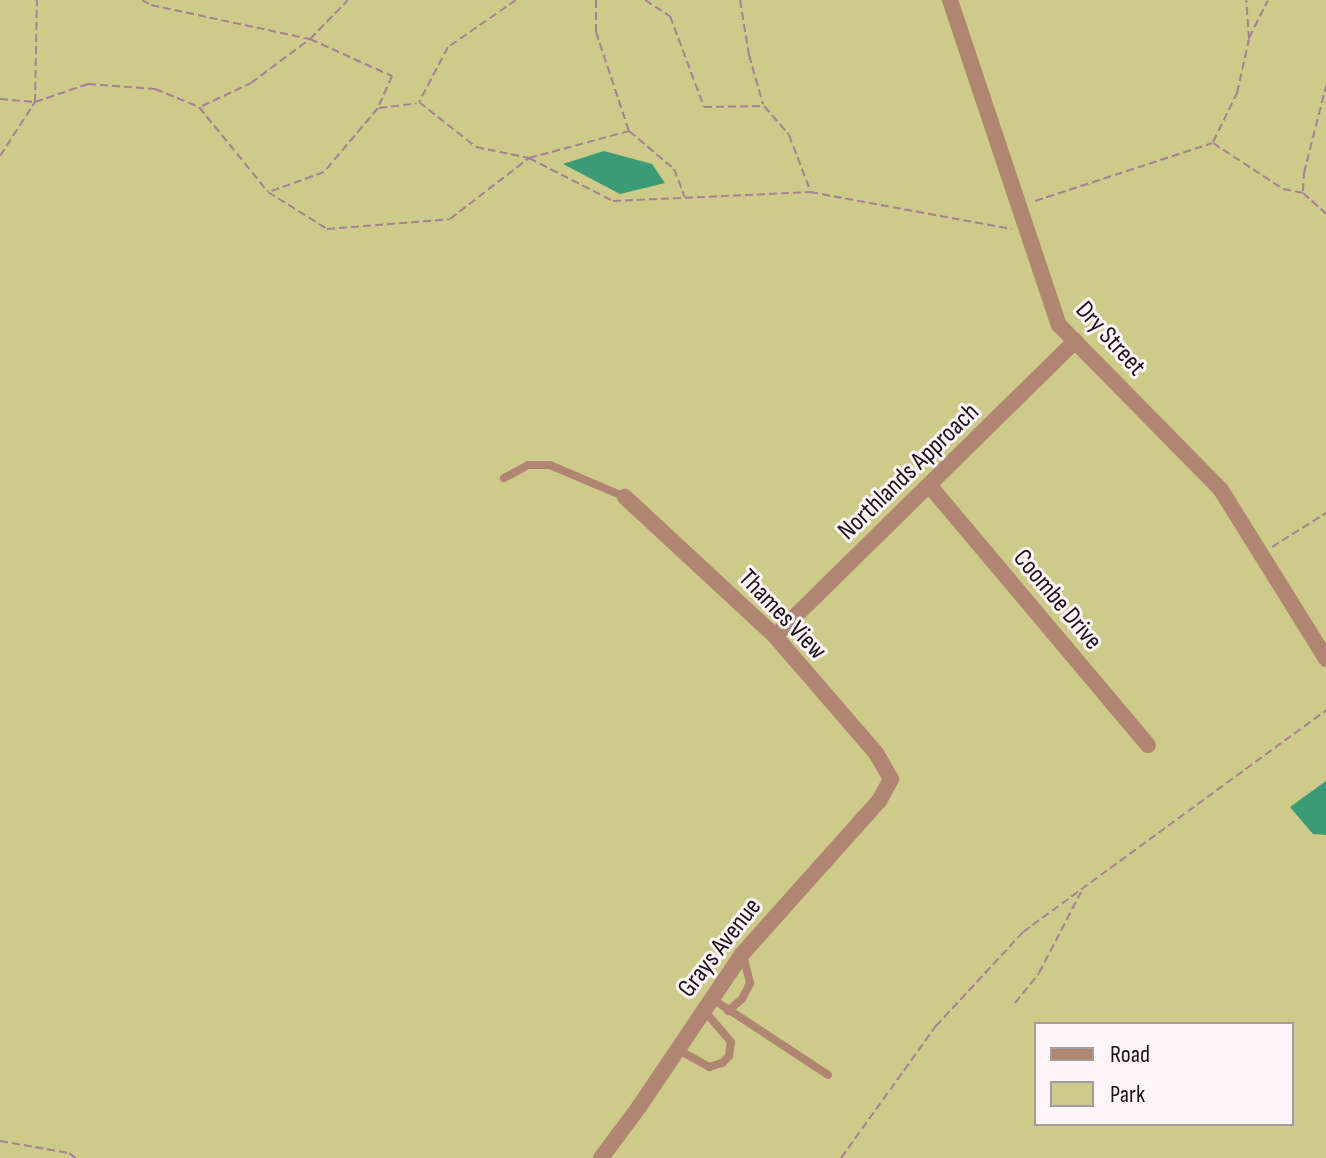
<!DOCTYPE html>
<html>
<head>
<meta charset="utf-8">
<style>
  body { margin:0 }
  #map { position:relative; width:1326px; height:1158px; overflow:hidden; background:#f9c6e2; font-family:"Sofia Sans Condensed",sans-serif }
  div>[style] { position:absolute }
  .green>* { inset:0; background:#ceca8a }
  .water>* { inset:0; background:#3b9b77 }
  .path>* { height:2px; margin-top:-1px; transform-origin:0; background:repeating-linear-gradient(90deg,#a68095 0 8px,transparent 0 12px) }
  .lane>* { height:8px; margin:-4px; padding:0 4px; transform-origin:4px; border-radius:4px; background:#b08572 }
  .street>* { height:16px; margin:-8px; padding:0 8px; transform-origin:8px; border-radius:8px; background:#b08572 }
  span { translate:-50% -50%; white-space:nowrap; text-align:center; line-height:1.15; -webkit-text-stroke:6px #fcf6f9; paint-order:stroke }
  .street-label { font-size:26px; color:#210f19 }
  .legend { position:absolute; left:1034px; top:1022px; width:260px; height:104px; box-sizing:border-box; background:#fcf6f9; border:2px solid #a49a9f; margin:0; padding:10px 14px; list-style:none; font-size:24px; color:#210f19 }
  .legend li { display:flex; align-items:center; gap:16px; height:40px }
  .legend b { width:40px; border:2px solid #a49a9f }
</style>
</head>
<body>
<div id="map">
  <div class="green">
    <i style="clip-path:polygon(evenodd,0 0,1326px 0,1326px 1158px,0 1158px,0 0,1036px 1024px,1292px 1024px,1292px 1124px,1036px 1124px,1036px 1024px)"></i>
  </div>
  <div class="water">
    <i style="clip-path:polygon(604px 151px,652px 164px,665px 183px,620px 194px,563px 164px)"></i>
    <i style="clip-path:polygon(1326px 781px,1326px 835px,1313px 834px,1290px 807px)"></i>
  </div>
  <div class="path">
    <i style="left:142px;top:0;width:10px;rotate:29deg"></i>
    <i style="left:151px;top:5px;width:163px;rotate:12.1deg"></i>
    <i style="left:310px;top:39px;width:90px;rotate:24.3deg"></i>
    <i style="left:392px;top:76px;width:35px;rotate:114deg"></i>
    <i style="left:378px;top:108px;width:84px;rotate:130.2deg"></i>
    <i style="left:324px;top:172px;width:59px;rotate:160deg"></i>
    <i style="left:516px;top:0;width:83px;rotate:145.3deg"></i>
    <i style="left:448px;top:47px;width:62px;rotate:117.8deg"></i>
    <i style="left:419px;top:102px;width:73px;rotate:38.3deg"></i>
    <i style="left:476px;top:147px;width:54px;rotate:11.7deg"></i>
    <i style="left:529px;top:158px;width:104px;rotate:-15.1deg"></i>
    <i style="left:596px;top:0;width:32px;rotate:90deg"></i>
    <i style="left:596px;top:32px;width:104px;rotate:71.6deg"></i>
    <i style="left:629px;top:131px;width:59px;rotate:40.2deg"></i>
    <i style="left:674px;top:169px;width:30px;rotate:69deg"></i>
    <i style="left:645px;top:0;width:30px;rotate:33deg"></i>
    <i style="left:670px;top:16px;width:97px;rotate:69.5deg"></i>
    <i style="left:704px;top:107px;width:60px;rotate:-1deg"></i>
    <i style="left:764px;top:106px;width:38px;rotate:49deg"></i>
    <i style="left:789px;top:135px;width:59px;rotate:69.1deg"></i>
    <i style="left:740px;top:0;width:56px;rotate:80.7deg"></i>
    <i style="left:749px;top:55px;width:51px;rotate:74.1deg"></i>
    <i style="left:1249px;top:38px;width:42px;rotate:-63.4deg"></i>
    <i style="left:0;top:99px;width:35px;rotate:5deg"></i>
    <i style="left:35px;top:102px;width:102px;rotate:-88.9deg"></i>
    <i style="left:202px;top:106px;width:54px;rotate:-25.1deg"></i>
    <i style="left:251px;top:83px;width:74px;rotate:-36.7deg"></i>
    <i style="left:310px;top:39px;width:54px;rotate:-45.7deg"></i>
    <i style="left:379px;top:108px;width:38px;rotate:-7deg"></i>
    <i style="left:1213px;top:142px;width:55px;rotate:-63.9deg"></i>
    <i style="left:1237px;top:93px;width:55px;rotate:-77.5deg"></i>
    <i style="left:1249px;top:39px;width:39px;rotate:-94deg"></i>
    <i style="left:1213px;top:143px;width:84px;rotate:33.3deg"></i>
    <i style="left:1283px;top:189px;width:20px;rotate:11deg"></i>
    <i style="left:1303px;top:193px;width:31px;rotate:42deg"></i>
    <i style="left:0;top:156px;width:64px;rotate:-57.1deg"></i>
    <i style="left:35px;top:102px;width:56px;rotate:-18.8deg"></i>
    <i style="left:88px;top:84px;width:67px;rotate:4.3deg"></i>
    <i style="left:155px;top:89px;width:48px;rotate:22.2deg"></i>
    <i style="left:199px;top:107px;width:109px;rotate:50.9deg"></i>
    <i style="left:268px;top:192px;width:70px;rotate:32.1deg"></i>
    <i style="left:327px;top:229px;width:123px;rotate:-4.6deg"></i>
    <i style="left:450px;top:219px;width:100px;rotate:-37.7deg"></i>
    <i style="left:529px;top:158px;width:94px;rotate:27.1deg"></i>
    <i style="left:613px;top:201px;width:197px;rotate:-2.6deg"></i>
    <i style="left:810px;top:192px;width:205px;rotate:10.4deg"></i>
    <i style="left:1303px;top:191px;width:18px;rotate:-87deg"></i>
    <i style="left:1304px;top:173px;width:90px;rotate:-75.8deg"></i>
    <i style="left:1035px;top:201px;width:186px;rotate:-18.1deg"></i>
    <i style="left:1272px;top:547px;width:64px;rotate:-32.2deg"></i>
    <i style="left:1015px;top:1003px;width:38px;rotate:-51deg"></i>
    <i style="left:1039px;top:973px;width:91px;rotate:-62.6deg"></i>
    <i style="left:0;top:1141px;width:70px;rotate:9.9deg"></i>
    <i style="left:69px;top:1153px;width:9px;rotate:36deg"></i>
    <i style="left:841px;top:1158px;width:163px;rotate:-54.3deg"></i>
    <i style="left:936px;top:1026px;width:128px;rotate:-47.2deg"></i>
    <i style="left:1023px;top:932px;width:376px;rotate:-36.2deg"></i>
  </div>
  <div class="lane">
    <i style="left:504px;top:478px;width:27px;rotate:-28deg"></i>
    <i style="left:528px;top:465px;width:22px"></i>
    <i style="left:550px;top:465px;width:82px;rotate:23.1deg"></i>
    <i style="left:711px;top:998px;width:140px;rotate:33.3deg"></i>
    <i style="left:728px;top:1011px;width:18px;rotate:-41deg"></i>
    <i style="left:742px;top:999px;width:18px;rotate:-63deg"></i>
    <i style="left:750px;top:983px;width:30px;rotate:-104deg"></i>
    <i style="left:677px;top:1049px;width:37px;rotate:29deg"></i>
    <i style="left:709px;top:1067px;width:14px;rotate:-17deg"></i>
    <i style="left:722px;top:1063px;width:10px;rotate:-45deg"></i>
    <i style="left:729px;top:1056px;width:14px;rotate:-82deg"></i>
    <i style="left:731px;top:1042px;width:43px;rotate:-130.3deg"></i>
  </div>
  <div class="street">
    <i style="left:950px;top:0;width:343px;rotate:71.5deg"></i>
    <i style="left:1059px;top:325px;width:231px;rotate:45.5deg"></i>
    <i style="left:1221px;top:490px;width:199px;rotate:58.1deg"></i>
    <i style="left:929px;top:485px;width:340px;rotate:49.9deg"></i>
    <i style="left:775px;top:636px;width:421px;rotate:-44.5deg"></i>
    <i style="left:601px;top:1158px;width:64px;rotate:-53.3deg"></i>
    <i style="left:639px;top:1107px;width:186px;rotate:-56deg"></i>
    <i style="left:743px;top:953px;width:204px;rotate:-48.2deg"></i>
    <i style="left:879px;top:801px;width:25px;rotate:-61deg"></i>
    <i style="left:891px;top:779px;width:30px;rotate:-120deg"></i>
    <i style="left:876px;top:753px;width:155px;rotate:-130.8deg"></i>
    <i style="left:775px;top:636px;width:205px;rotate:-137.2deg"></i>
  </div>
  <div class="street-label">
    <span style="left:1110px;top:339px;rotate:48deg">Dry Street</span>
    <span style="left:909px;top:472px;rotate:-44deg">Northlands Approach</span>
    <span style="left:1057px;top:600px;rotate:50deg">Coombe Drive</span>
    <span style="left:782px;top:615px;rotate:46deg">Thames View</span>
    <span style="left:720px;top:948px;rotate:-52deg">Grays Avenue</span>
  </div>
  <ul class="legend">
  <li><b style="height:10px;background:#b08572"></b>Road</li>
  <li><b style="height:22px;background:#ceca8a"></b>Park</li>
  </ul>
</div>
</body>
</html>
